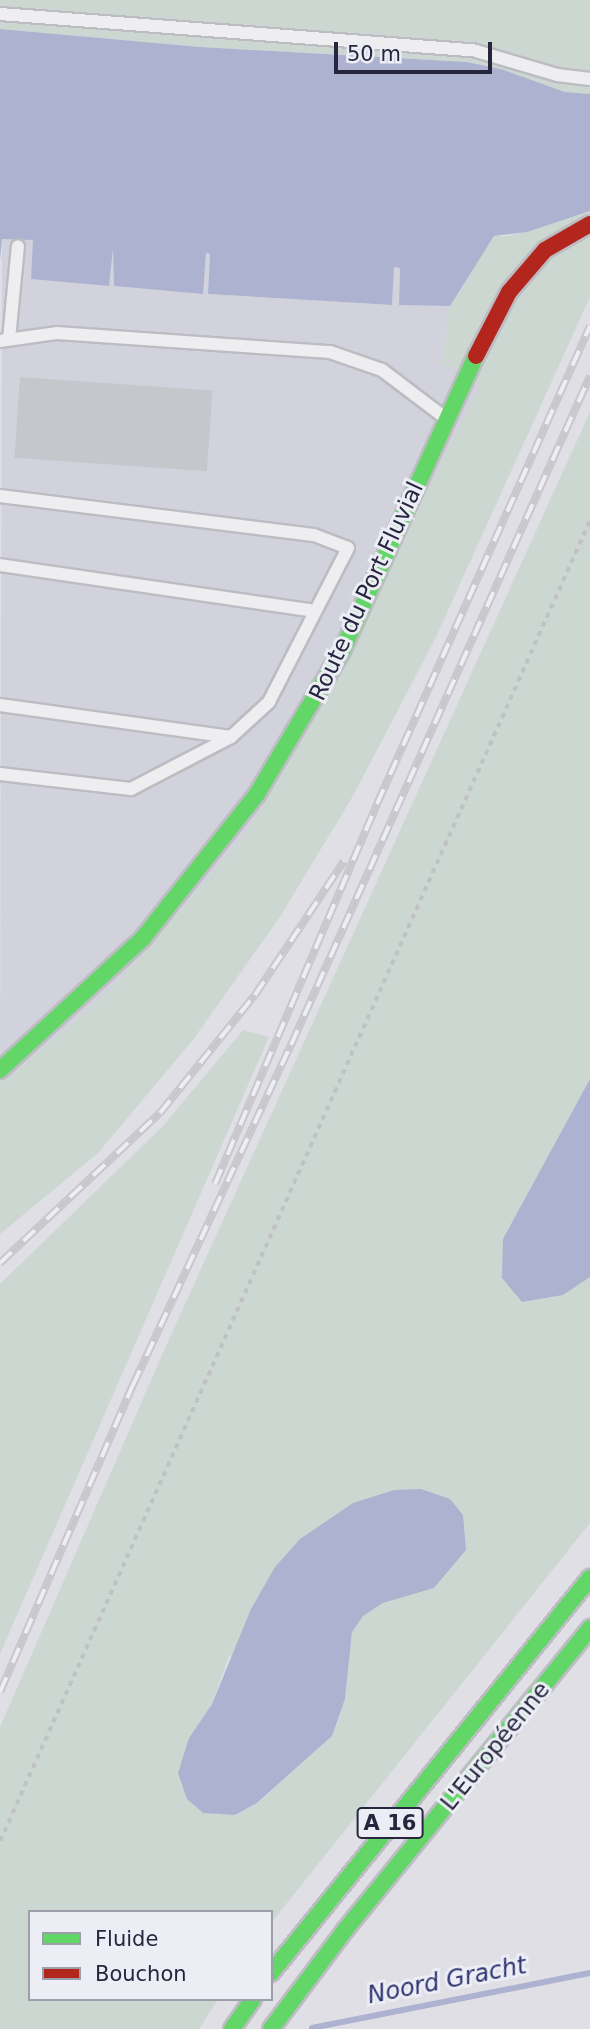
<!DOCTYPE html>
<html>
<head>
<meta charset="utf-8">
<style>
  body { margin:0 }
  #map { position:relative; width:590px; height:2029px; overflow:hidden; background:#dfdfe5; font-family:"DejaVu Sans",sans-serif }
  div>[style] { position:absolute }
  .built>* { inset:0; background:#d2d2dd }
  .green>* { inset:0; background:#cdd7d1 }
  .water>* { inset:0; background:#adb2d1 }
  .stream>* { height:6px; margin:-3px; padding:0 3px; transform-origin:3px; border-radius:3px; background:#adb2d1 }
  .building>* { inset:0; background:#c6c7cd; transform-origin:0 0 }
  .path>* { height:3.5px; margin-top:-1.75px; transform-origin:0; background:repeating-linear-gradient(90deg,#c0c0c6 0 5px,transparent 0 10px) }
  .roads { filter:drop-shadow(2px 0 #bcbcc2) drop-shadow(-2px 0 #bcbcc2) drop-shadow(0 2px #bcbcc2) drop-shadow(0 -2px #bcbcc2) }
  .lane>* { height:12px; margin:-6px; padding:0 6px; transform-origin:6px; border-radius:6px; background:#eeeef1 }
  .fast>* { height:16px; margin:-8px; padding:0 8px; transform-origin:8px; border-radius:8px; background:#63d668 }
  .jam>* { height:16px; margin:-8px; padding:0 8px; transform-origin:8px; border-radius:8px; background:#b3261e }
  .rail>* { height:8px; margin-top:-4px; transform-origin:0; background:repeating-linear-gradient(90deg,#ecedf5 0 16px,#c8c8cc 0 32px); box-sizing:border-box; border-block:2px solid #c8c8cc }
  span { translate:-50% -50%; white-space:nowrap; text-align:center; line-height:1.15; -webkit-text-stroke:6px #ecedf5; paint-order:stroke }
  .shield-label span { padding:2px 5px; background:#ecedf5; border:2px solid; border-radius:5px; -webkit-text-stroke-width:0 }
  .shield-label { font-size:21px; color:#26273e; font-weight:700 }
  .street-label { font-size:23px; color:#26273e }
  .water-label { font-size:24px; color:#303772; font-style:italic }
  .legend { position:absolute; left:28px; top:1910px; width:245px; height:91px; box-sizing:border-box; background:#ecedf5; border:2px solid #9d9eac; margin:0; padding:9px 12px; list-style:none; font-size:21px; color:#26273e }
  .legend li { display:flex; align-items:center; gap:14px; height:35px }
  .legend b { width:35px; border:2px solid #9d9eac }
  .scale { position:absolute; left:334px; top:42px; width:158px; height:32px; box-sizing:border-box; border:4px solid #26273e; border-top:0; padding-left:9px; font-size:21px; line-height:24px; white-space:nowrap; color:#26273e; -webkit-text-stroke:5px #ecedf5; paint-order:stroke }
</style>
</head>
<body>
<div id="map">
  <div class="built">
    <i style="clip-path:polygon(2px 239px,34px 240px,31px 279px,113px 248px,114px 286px,202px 294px,205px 253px,210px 254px,209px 294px,392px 305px,394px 267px,400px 267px,399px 305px,450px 306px,442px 362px,482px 386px,250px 829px,111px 990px,0 1084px)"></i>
  </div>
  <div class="green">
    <i style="clip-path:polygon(0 0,590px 0,590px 94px,565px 92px,501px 69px,467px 62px,200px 47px,0 29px)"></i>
    <i style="clip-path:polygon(590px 211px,590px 297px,436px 637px,353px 796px,278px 920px,192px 1041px,98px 1153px,0 1234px,0 1084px,111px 990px,250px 829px,481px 386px,442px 363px,450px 306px,494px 236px,509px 236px)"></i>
    <i style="clip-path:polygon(evenodd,590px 412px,590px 1523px,271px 1923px,271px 1912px,30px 1912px,30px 1999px,218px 1999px,199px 2029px,0 2029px,0 1727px,166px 1346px,590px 412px,466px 1550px,434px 1588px,383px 1603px,363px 1616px,352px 1632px,345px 1699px,332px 1736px,258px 1803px,235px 1815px,189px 1738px,212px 1704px,229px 1656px,466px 1550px)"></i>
    <i style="clip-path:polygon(243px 1030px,269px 1037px,0 1654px,0 1284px,163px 1126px)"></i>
  </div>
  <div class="water">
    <i style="clip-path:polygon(0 29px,200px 47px,467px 62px,501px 69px,565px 92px,590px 94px,590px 211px,527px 232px,494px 236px,450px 306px,399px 305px,400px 268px,394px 267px,392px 305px,208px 294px,210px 254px,206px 253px,203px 294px,114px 286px,113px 248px,109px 286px,31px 279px,33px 240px,2px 239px,0 260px)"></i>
    <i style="clip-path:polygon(590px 1079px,590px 1277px,563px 1295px,522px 1302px,502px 1278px,503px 1239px)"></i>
    <i style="clip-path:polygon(421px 1489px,450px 1499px,463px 1515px,466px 1550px,434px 1588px,383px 1603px,363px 1616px,352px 1632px,345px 1699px,332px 1736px,257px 1803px,235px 1815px,203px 1813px,187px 1799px,178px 1773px,189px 1738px,212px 1704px,251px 1609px,275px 1567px,300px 1539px,353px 1503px,394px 1490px)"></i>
  </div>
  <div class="stream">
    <i style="left:312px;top:2028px;width:283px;rotate:-11.2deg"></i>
  </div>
  <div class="building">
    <i style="left:20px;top:377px;width:193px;height:81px;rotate:4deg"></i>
  </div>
  <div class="path">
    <i style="left:0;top:1841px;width:1447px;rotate:-65.93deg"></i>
  </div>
  <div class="roads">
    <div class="lane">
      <i style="left:0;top:14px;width:477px;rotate:4.4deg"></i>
      <i style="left:476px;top:51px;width:84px;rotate:16.5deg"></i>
      <i style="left:557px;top:75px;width:33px;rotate:7deg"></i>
      <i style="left:9px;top:339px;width:93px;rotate:-84.5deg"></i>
      <i style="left:0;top:341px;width:58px;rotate:-8deg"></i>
      <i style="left:57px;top:333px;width:274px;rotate:4deg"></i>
      <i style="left:330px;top:352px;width:55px;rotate:19.1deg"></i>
      <i style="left:382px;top:370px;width:78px;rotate:37.2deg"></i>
      <i style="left:0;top:496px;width:316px;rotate:7.1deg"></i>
      <i style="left:314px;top:535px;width:36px;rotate:21deg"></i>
      <i style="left:348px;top:548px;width:173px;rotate:117.2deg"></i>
      <i style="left:269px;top:702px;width:52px;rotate:137.4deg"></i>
      <i style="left:231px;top:737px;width:113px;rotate:152.5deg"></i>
      <i style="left:131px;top:789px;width:132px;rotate:-173.5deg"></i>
      <i style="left:0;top:565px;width:318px;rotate:8.3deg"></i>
      <i style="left:0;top:705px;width:233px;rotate:7.9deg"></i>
    </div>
    <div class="fast">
      <i style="left:0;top:1070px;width:195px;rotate:-42.7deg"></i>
      <i style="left:143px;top:938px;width:184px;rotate:-51.6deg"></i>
      <i style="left:257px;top:794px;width:166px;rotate:-59.3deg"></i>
      <i style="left:342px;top:651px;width:324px;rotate:-65.6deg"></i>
      <i style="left:271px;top:1973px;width:508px;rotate:-51.08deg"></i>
      <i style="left:232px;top:2029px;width:37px;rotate:-55deg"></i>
      <i style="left:271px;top:2029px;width:124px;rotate:-53.2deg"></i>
      <i style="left:345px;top:1930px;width:389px;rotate:-50.9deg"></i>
    </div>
    <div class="jam">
      <i style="left:476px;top:356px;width:72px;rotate:-62.7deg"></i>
      <i style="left:509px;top:292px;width:55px;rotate:-49.4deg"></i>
      <i style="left:545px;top:250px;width:52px;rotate:-30deg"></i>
    </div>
  </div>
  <div class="rail">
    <i style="left:215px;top:1184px;width:413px;rotate:-66.9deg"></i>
    <i style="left:377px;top:804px;width:523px;rotate:-65.98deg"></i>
    <i style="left:0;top:1263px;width:219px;rotate:-43.2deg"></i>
    <i style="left:160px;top:1113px;width:151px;rotate:-51.2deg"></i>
    <i style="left:255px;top:995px;width:161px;rotate:-56.4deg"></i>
    <i style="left:0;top:1692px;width:335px;rotate:-66.6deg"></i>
    <i style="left:133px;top:1385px;width:375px;rotate:-65.1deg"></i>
    <i style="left:291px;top:1045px;width:733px;rotate:-65.92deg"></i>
  </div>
  <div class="shield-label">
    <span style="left:390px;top:1823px">A 16</span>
  </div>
  <div class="street-label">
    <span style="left:366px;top:591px;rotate:-65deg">Route du Port Fluvial</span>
    <span style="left:495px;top:1746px;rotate:-51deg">L'Européenne</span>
  </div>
  <div class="water-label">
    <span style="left:447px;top:1981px;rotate:-11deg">Noord Gracht</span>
  </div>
  <ul class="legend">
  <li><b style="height:9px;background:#63d668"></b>Fluide</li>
  <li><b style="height:9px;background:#b3261e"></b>Bouchon</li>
  </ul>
  <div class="scale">50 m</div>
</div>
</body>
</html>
